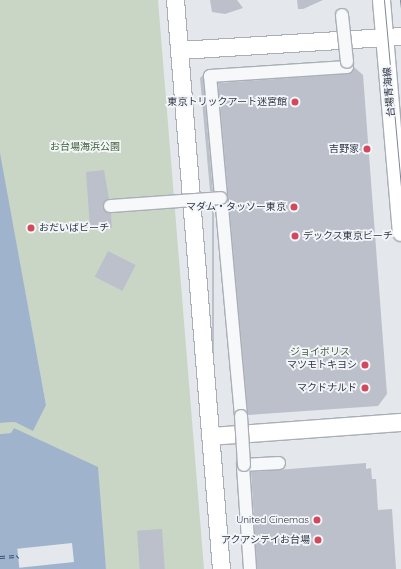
<!DOCTYPE html>
<html>
<head>
<meta charset="utf-8">
<style>
  body { margin:0 }
  #map { position:relative; width:401px; height:569px; overflow:hidden; background:#e4e7ec; font-family:Quicksand,"Noto Sans JP",sans-serif }
  div>[style] { position:absolute }
  .green>* { inset:0; background:#c9d6c5 }
  .water>* { inset:0; background:#9fb4cc }
  .pier>* { inset:0; background:#e4e7ec; transform-origin:0 0 }
  .ferry>* { height:1px; margin-top:-0.5px; transform-origin:0; background:repeating-linear-gradient(90deg,#34527a 0 5px,transparent 0 9px) }
  .building>* { inset:0; background:#bbc0ca; transform-origin:0 0 }
  .roads { filter:drop-shadow(1px 0 #a9aeb7) drop-shadow(-1px 0 #a9aeb7) drop-shadow(0 1px #a9aeb7) drop-shadow(0 -1px #a9aeb7) }
  .street>* { height:12px; margin:-6px; padding:0 6px; transform-origin:6px; border-radius:6px; background:#f7f8fa }
  .secondary>* { height:17px; margin:-8.5px; padding:0 8.5px; transform-origin:8.5px; border-radius:8.5px; background:#fff }
  .tram>* { height:1px; margin:-0.5px; padding:0 0.5px; transform-origin:0.5px; border-radius:0.5px; background:#7d8696 }
  .bridges { filter:drop-shadow(1px 0 #a9aeb7) drop-shadow(-1px 0 #a9aeb7) drop-shadow(0 1px #a9aeb7) drop-shadow(0 -1px #a9aeb7) }
  .street-bridge>* { height:12px; margin:-6px; padding:0 6px; transform-origin:6px; border-radius:6px; background:#f7f8fa }
  .dots>* { width:11px; height:11px; translate:-50% -50%; box-sizing:border-box; border:2px solid #f4f6f9; border-radius:50% }
  span { translate:-50% -50%; white-space:nowrap; text-align:center; line-height:1.15; -webkit-text-stroke:3.5px #f4f6f9; paint-order:stroke }
  .street-label { font-size:10px; color:#2b3445 }
  .poi-label { font-size:10px; color:#2b3445 }
  .right { translate:-100% -50%; text-align:right }
  .left { translate:0 -50%; text-align:left }
  .park-label { font-size:10px; color:#3f6138 }
</style>
</head>
<body>
<div id="map">
  <div class="green">
    <i style="clip-path:polygon(0 0,158px 0,204px 569px,106px 569px,104px 550px,11px 433px,0 434px,0 423px,15px 422px,46px 405px,0 156px)"></i>
  </div>
  <div class="water">
    <i style="clip-path:polygon(0 153px,46px 405px,33px 431px,15px 422px,0 423px)"></i>
    <i style="clip-path:polygon(14px 428px,98px 467px,106px 569px,0 569px,0 434px,11px 433px)"></i>
  </div>
  <div class="pier">
    <i style="left:72px;top:543px;width:19px;height:55px;rotate:84deg"></i>
  </div>
  <div class="ferry">
    <i style="left:0;top:556px;width:16px;rotate:-4deg"></i>
    <i style="left:16px;top:555px;width:4px;rotate:45deg"></i>
    <i style="left:0;top:558px;width:17px;rotate:-3deg"></i>
  </div>
  <div class="building">
    <i style="clip-path:polygon(210px 0,237px 0,243px 8px,225px 14px,212px 12px)"></i>
    <i style="clip-path:polygon(297px 0,323px 0,303px 9px,298px 9px)"></i>
    <i style="clip-path:polygon(354px 67px,363px 75px,387px 394px,378px 406px,248px 415px,218px 83px,347px 74px)"></i>
    <i style="clip-path:polygon(203px 75px,203px 77px,213px 191px,210px 191px,200px 78px)"></i>
    <i style="clip-path:polygon(104px 170px,109px 199px,103px 207px,111px 213px,112px 228px,90px 229px,86px 172px)"></i>
    <i style="left:212px;top:206px;width:2px;height:203px"></i>
    <i style="left:108px;top:251px;width:31px;height:29px;rotate:27deg"></i>
    <i style="clip-path:polygon(366px 463px,366px 469px,371px 468px,372px 479px,376px 479px,378px 510px,392px 509px,396px 569px,257px 569px,251px 472px)"></i>
    <i style="left:162px;top:529px;width:40px;height:25px;rotate:86deg"></i>
  </div>
  <div class="roads">
    <div class="street">
      <i style="left:241px;top:416px;width:341px;rotate:-95.2deg"></i>
      <i style="left:210px;top:76px;width:137px;rotate:-3.8deg"></i>
      <i style="left:347px;top:67px;width:5px;rotate:-90deg"></i>
      <i style="left:250px;top:569px;width:104px;rotate:-93.9deg"></i>
      <i style="left:243px;top:465px;width:36px;rotate:-3deg"></i>
    </div>
    <div class="secondary">
      <i style="left:175px;top:0;width:571px;rotate:85.38deg"></i>
      <i style="left:381px;top:0;width:233px;rotate:85.1deg"></i>
      <i style="left:179px;top:50px;width:222px;rotate:-3.6deg"></i>
      <i style="left:210px;top:436px;width:192px;rotate:-4.2deg"></i>
    </div>
  </div>
  <div class="tram">
    <i style="left:384px;top:0;width:188px;rotate:84.8deg"></i>
    <i style="left:400px;top:0;width:8px;rotate:83deg"></i>
  </div>
  <div class="bridges">
    <div class="street-bridge">
      <i style="left:342px;top:15px;width:47px;rotate:83.9deg"></i>
      <i style="left:110px;top:206px;width:111px;rotate:-4.1deg"></i>
      <i style="left:241px;top:416px;width:49px;rotate:86.5deg"></i>
    </div>
  </div>
  <div class="dots">
    <i style="left:295px;top:102px;background:#d1495b"></i>
    <i style="left:367px;top:149px;background:#d1495b"></i>
    <i style="left:294px;top:207px;background:#d1495b"></i>
    <i style="left:31px;top:228px;background:#d1495b"></i>
    <i style="left:295px;top:236px;background:#d1495b"></i>
    <i style="left:365px;top:365px;background:#d1495b"></i>
    <i style="left:365px;top:388px;background:#d1495b"></i>
    <i style="left:317px;top:520px;background:#d1495b"></i>
    <i style="left:318px;top:540px;background:#d1495b"></i>
  </div>
  <div class="street-label">
    <span style="left:389px;top:92px;rotate:-95deg">台場青海線</span>
  </div>
  <div class="poi-label">
    <span class="right" style="left:287px;top:102px">東京トリックアート迷宮館</span>
    <span class="right" style="left:359px;top:149px">吉野家</span>
    <span class="right" style="left:286px;top:207px">マダム・タッソー東京</span>
    <span class="left" style="left:39px;top:228px">おだいばビーチ</span>
    <span class="left" style="left:303px;top:236px">デックス東京ビーチ</span>
    <span class="right" style="left:357px;top:365px">マツモトキヨシ</span>
    <span class="right" style="left:357px;top:388px">マクドナルド</span>
    <span class="right" style="left:309px;top:520px">United Cinemas</span>
    <span class="right" style="left:310px;top:540px">アクアシテイお台場</span>
  </div>
  <div class="park-label">
    <span style="left:85px;top:147px">お台場海浜公園</span>
    <span style="left:320px;top:352px">ジョイポリス</span>
  </div>
</div>
</body>
</html>
